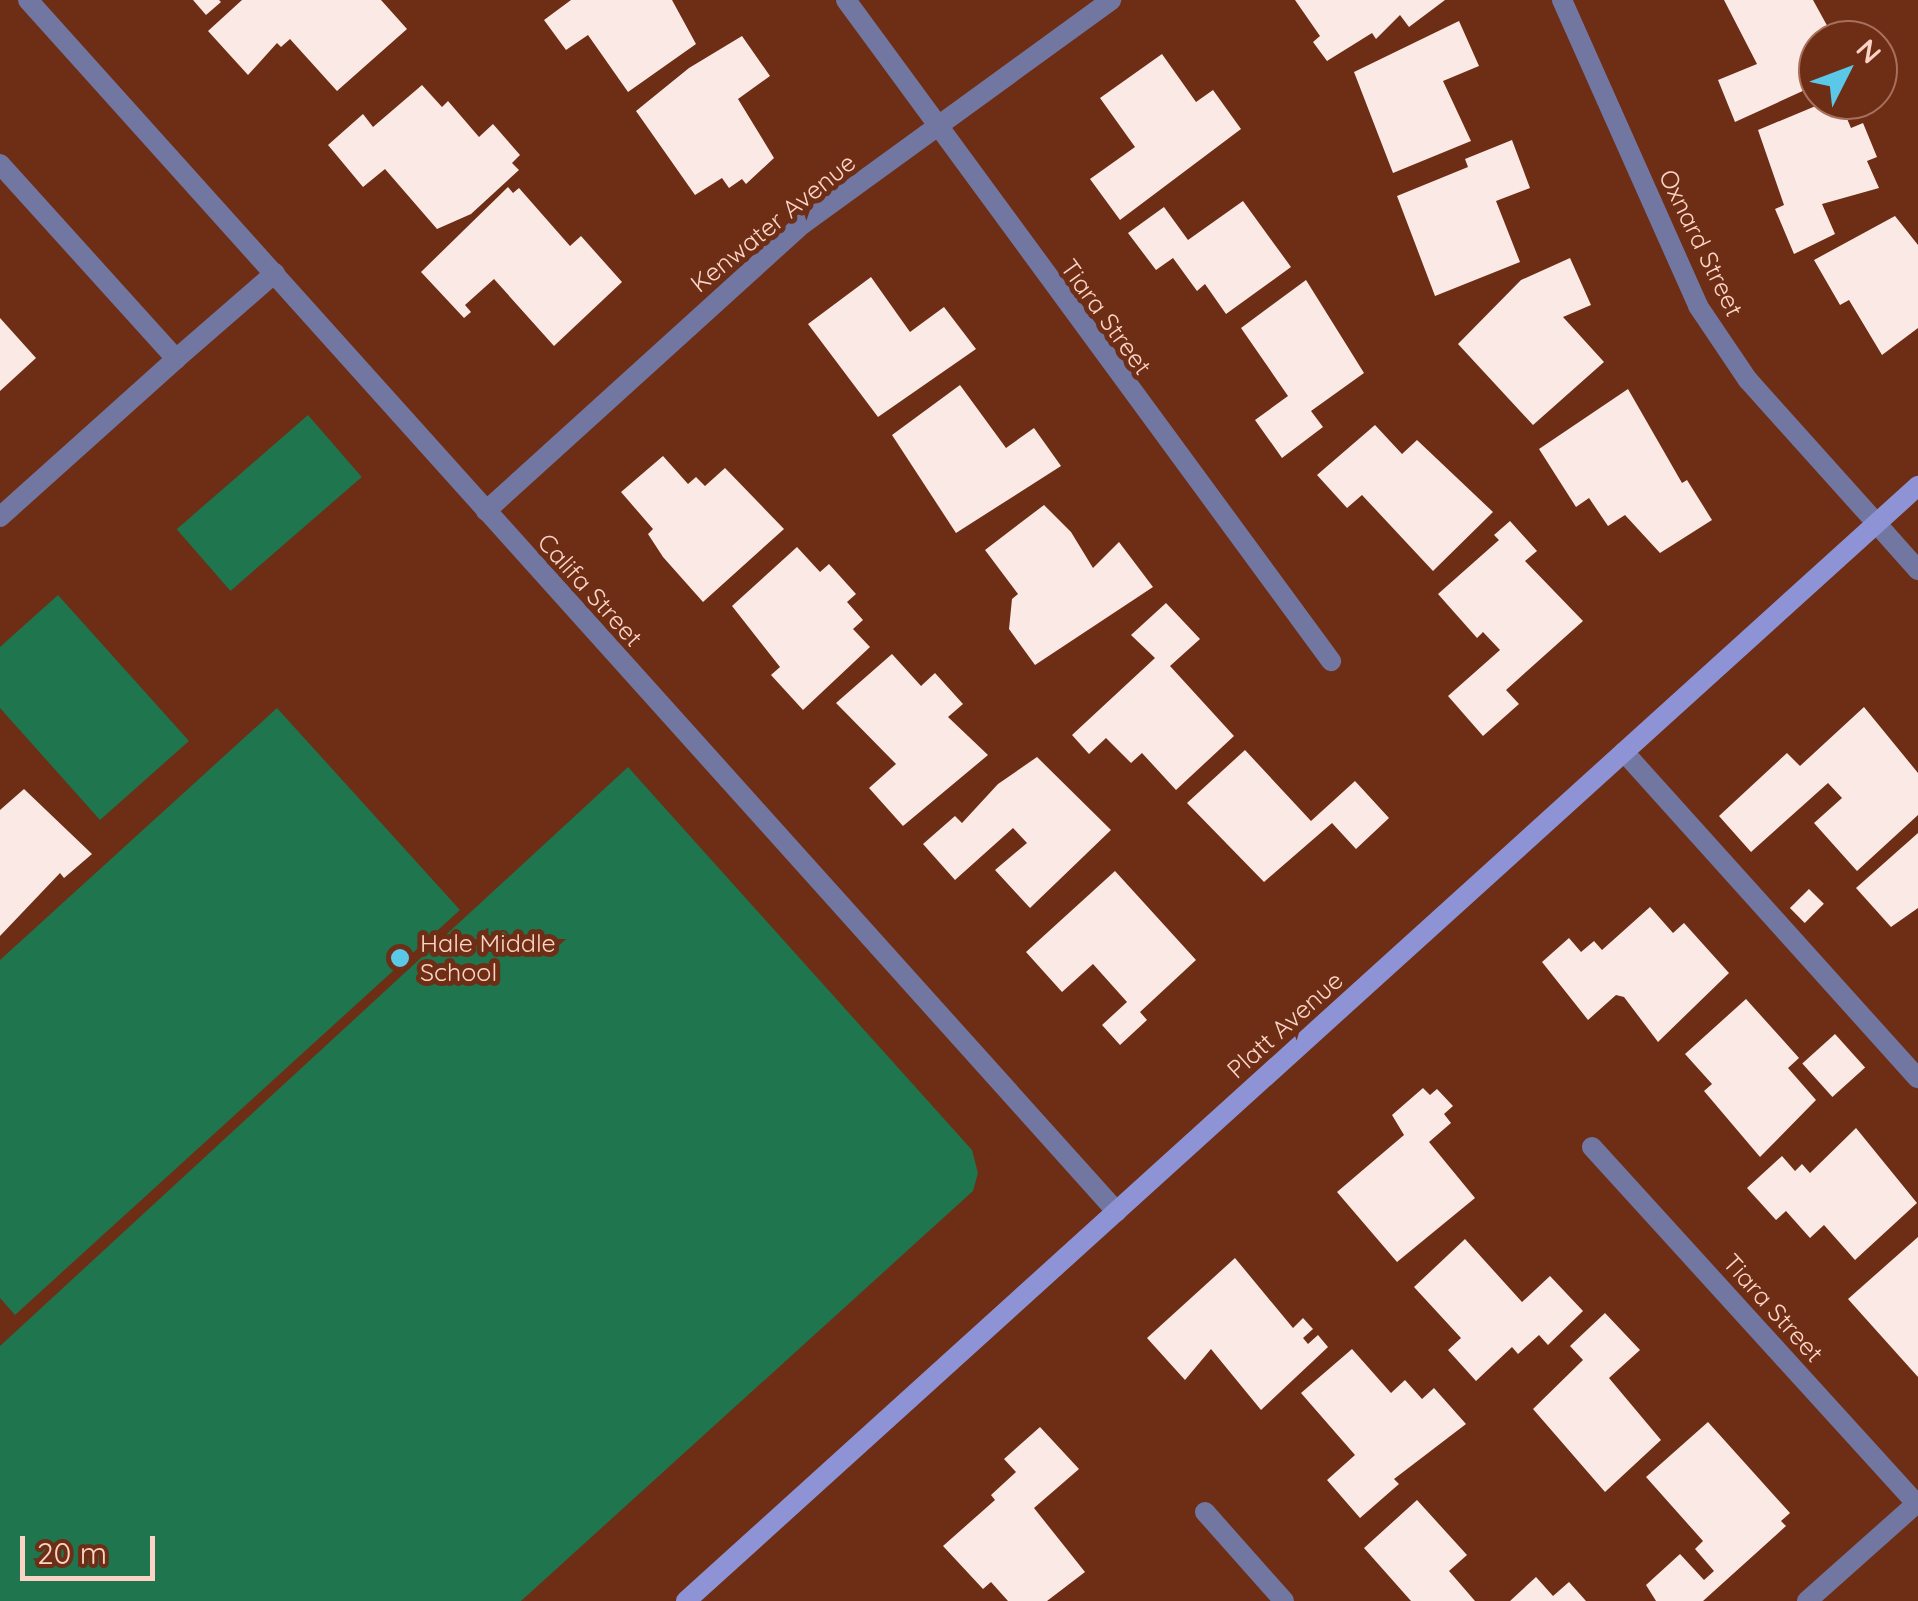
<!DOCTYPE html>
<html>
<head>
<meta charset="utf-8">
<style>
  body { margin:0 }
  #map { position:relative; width:1918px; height:1601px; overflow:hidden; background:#6e2d15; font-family:Quicksand,sans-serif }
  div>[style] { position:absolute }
  .green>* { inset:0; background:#1e754e; transform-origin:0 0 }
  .building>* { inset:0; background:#fae9e4; transform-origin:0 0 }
  .service>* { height:20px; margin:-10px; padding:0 10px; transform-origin:10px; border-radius:10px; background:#7277a1 }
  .minor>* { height:20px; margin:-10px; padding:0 10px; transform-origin:10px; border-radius:10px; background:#7277a1 }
  .tertiary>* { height:20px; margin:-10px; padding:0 10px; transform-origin:10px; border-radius:10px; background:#7277a1 }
  .secondary>* { height:20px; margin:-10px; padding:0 10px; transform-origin:10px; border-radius:10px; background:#8d93d5 }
  .dots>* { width:28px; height:28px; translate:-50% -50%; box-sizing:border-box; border:5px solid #6e2d15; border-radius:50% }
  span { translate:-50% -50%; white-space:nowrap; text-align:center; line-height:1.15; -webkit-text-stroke:10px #6e2d15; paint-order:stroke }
  .street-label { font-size:25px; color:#fcd4c6 }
  .poi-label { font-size:25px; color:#fcd4c6 }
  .left { translate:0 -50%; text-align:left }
  .north { position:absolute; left:1798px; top:20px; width:100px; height:100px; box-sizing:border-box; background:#6e2d15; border:2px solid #a7705c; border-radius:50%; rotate:48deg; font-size:28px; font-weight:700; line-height:40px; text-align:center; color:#fcd4c6 }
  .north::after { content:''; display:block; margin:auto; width:35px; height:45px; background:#5bc8e7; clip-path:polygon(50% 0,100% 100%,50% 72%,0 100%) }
  .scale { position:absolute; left:20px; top:1536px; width:135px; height:45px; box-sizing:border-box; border:5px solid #fcd4c6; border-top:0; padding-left:12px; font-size:30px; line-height:35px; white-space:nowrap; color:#fcd4c6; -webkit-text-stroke:8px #6e2d15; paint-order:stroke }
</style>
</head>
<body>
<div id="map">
  <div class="green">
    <i style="left:308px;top:415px;width:82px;height:174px;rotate:49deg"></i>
    <i style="clip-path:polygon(58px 595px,189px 741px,100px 820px,0 708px,0 647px)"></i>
    <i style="clip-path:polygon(277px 708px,460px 910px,15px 1315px,0 1298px,0 960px)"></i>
    <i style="clip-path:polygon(628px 767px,972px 1150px,978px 1173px,973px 1191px,521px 1601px,0 1601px,0 1346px)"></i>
  </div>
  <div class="building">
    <i style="clip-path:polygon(193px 0,219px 0,221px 2px,206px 15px)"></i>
    <i style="clip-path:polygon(242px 0,381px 0,407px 29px,337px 91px,290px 39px,281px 47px,277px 43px,248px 75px,208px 31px)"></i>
    <i style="clip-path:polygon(571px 0,672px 0,696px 44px,628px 92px,588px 35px,566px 50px,544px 20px)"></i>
    <i style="clip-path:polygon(1295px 0,1445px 0,1409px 27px,1400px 15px,1376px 39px,1372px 33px,1327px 61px,1313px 42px,1320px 36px)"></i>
    <i style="clip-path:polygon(1724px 0,1813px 0,1835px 40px,1818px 40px,1818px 84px,1735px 122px,1718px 80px,1757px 64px)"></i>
    <i style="clip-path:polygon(1459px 21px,1479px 66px,1443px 81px,1471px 141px,1393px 173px,1354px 72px)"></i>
    <i style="clip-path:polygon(742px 36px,770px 76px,738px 99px,774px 158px,746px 184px,742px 179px,729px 188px,722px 178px,695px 195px,636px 111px,689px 68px)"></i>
    <i style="clip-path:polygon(1162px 54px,1196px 102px,1213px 90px,1241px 129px,1120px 220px,1090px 179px,1135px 147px,1100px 98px)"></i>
    <i style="clip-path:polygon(422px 85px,442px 107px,448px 101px,479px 137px,493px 124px,520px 155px,512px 163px,519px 170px,471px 214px,437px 229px,385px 169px,363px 187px,328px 145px,363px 114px,373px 127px)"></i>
    <i style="clip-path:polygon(1830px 100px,1839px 100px,1851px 128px,1863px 123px,1877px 157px,1867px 161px,1879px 188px,1822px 204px,1835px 234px,1794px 254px,1775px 209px,1784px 205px,1758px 130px)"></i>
    <i style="clip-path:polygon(1512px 140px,1530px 188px,1496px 201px,1520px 262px,1435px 296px,1397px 196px,1468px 167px,1465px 159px)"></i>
    <i style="clip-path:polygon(508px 187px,513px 193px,519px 188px,570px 246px,581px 236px,622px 282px,554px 346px,494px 279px,465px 305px,471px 312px,464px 318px,421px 272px)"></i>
    <i style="clip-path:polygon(1243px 201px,1291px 267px,1226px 314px,1205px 284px,1197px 291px,1173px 258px,1156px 270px,1128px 233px,1164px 207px,1188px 240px)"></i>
    <i style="clip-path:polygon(1895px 216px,1918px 245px,1918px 328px,1882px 355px,1849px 300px,1840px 305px,1814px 260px)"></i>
    <i style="clip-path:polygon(1570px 258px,1591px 305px,1563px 317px,1604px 362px,1533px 425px,1458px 344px,1521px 280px)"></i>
    <i style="clip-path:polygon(871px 277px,910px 332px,944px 307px,976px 349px,878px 417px,808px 324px)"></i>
    <i style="clip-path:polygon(1306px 280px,1364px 373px,1311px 411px,1323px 427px,1282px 458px,1255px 420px,1288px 396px,1241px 328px)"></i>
    <i style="clip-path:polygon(0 318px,36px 358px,0 391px)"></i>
    <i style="clip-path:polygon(960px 385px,1006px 448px,1034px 428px,1061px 466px,956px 533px,892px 435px)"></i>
    <i style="clip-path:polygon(1628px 389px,1682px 483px,1687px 480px,1712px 520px,1660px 553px,1625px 515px,1608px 526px,1589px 498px,1576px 507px,1539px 449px)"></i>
    <i style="clip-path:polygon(1375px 425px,1402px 454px,1417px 440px,1493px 512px,1433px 571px,1362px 495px,1347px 508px,1317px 475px)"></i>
    <i style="clip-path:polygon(663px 456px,688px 484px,696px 477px,705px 486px,725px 468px,784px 529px,703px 602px,663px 557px,648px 534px,653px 529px,621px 492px)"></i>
    <i style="clip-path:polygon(1044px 505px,1071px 532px,1093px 568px,1119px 542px,1153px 587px,1035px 665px,1009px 629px,1012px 599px,1018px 594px,985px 550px)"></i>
    <i style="clip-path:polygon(1510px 521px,1537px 551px,1525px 561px,1583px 621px,1506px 690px,1519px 704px,1483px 736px,1448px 696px,1500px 650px,1483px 632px,1477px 638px,1438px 594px,1499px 540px,1494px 535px)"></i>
    <i style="clip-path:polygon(797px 547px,820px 572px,829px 564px,856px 594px,847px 602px,863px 620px,853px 629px,870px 647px,803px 710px,771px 675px,780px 667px,732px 606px)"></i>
    <i style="clip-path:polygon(1166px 603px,1200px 639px,1170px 666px,1234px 736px,1176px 790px,1142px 753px,1131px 763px,1106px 738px,1089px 754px,1072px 735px,1155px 658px,1131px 635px)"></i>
    <i style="clip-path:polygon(892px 654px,921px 686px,935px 673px,963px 704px,948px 717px,988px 755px,903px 826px,869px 788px,896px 764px,836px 703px)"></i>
    <i style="clip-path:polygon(1864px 707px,1918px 773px,1918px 815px,1857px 871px,1814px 823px,1842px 798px,1828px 783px,1751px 852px,1719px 816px,1787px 753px,1800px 766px)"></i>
    <i style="clip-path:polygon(1245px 750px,1311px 821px,1355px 781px,1389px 818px,1356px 849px,1332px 823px,1264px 882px,1187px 803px)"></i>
    <i style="clip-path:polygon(1037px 757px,1111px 830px,1030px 908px,995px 870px,1027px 843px,1013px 828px,955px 880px,923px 844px,955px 816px,962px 823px,998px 784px)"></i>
    <i style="clip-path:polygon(24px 789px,92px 854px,64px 878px,60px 873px,0 936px,0 810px)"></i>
    <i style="clip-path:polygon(1918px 833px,1918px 908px,1891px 927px,1856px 888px)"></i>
    <i style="clip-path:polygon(1115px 871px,1196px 960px,1140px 1012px,1147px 1020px,1120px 1045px,1102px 1025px,1127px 1002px,1093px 964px,1062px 992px,1026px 952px)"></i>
    <i style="left:1809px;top:889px;width:21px;height:27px;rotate:45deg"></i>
    <i style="clip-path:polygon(1650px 907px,1673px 933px,1684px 923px,1729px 973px,1658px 1042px,1624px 997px,1616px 995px,1588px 1020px,1542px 962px,1569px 938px,1581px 952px,1594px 941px,1602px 950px)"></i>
    <i style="clip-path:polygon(1746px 999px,1799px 1058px,1788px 1068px,1816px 1100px,1760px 1157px,1704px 1091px,1712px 1084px,1685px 1054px)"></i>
    <i style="left:1835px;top:1034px;width:45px;height:44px;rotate:48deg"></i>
    <i style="clip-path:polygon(1423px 1088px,1430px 1095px,1437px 1089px,1453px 1106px,1444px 1114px,1451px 1123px,1429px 1142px,1475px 1198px,1397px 1262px,1337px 1192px,1404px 1135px,1392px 1115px)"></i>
    <i style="clip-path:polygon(1856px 1128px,1917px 1203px,1855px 1260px,1824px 1225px,1810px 1238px,1786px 1211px,1776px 1220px,1747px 1188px,1782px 1156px,1795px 1171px,1802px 1164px,1810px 1173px)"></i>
    <i style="clip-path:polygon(1918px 1237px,1918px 1377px,1848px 1299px)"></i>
    <i style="clip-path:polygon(1465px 1239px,1522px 1302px,1550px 1276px,1583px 1311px,1548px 1345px,1539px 1335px,1518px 1354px,1512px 1347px,1476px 1381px,1448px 1350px,1461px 1338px,1414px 1287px)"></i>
    <i style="clip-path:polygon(1235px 1258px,1293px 1328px,1303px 1318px,1313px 1329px,1303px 1338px,1308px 1344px,1318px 1335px,1328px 1347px,1261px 1410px,1211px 1349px,1185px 1380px,1147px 1338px)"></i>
    <i style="clip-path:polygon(1605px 1313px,1640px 1350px,1609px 1378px,1661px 1440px,1605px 1492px,1533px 1409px,1583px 1360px,1570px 1346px)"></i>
    <i style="clip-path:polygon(1352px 1349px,1391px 1393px,1405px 1380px,1422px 1399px,1434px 1388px,1466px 1424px,1394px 1479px,1399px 1484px,1360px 1518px,1327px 1480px,1355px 1455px,1301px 1393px)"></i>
    <i style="clip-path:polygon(1708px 1422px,1790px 1513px,1781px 1521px,1786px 1526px,1703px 1601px,1656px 1601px,1646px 1585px,1680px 1554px,1704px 1580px,1714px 1571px,1695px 1549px,1703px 1541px,1646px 1477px)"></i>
    <i style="clip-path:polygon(1040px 1427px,1079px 1469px,1034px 1508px,1085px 1572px,1047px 1601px,1008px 1601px,991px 1582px,983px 1589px,943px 1546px,995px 1500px,991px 1495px,1016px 1472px,1004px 1459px)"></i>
    <i style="clip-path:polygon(1417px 1500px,1467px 1555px,1449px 1571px,1475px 1601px,1411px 1601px,1364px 1548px)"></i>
    <i style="clip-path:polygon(1536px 1577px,1553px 1596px,1569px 1582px,1586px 1601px,1510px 1601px)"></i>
  </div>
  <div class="service">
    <i style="left:0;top:164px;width:263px;rotate:47.9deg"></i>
    <i style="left:176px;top:359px;width:131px;rotate:-41deg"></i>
    <i style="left:0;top:517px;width:237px;rotate:-41.9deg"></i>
    <i style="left:1624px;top:752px;width:439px;rotate:48deg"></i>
  </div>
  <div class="minor">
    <i style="left:28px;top:0;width:1629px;rotate:48.06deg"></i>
    <i style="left:846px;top:0;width:820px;rotate:53.73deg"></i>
    <i style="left:1562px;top:0;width:335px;rotate:66deg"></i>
    <i style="left:1698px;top:306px;width:89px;rotate:56deg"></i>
    <i style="left:1748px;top:380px;width:193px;rotate:48.1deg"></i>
    <i style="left:486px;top:511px;width:428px;rotate:-42.2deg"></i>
    <i style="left:803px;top:224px;width:381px;rotate:-36deg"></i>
    <i style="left:1592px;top:1147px;width:481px;rotate:47.7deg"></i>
    <i style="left:1205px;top:1512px;width:119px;rotate:48.4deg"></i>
    <i style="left:1807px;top:1601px;width:149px;rotate:-41.7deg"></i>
  </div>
  <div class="tertiary">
    <i style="left:1877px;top:524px;width:62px;rotate:48.3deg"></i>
  </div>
  <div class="secondary">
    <i style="left:686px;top:1601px;width:1662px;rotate:-42.15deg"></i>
  </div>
  <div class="dots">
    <i style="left:400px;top:958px;background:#5bc8e7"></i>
  </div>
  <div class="street-label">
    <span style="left:773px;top:223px;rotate:-39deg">Kenwater Avenue</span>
    <span style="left:1701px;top:243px;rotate:64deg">Oxnard Street</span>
    <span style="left:1106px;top:317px;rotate:54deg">Tiara Street</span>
    <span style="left:590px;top:590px;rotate:48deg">Califa Street</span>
    <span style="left:1285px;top:1025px;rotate:-42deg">Platt Avenue</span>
    <span style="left:1773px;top:1308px;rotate:48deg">Tiara Street</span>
  </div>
  <div class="poi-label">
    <span class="left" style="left:420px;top:958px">Hale Middle<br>School</span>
  </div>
  <div class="north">N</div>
  <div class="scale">20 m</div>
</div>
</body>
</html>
